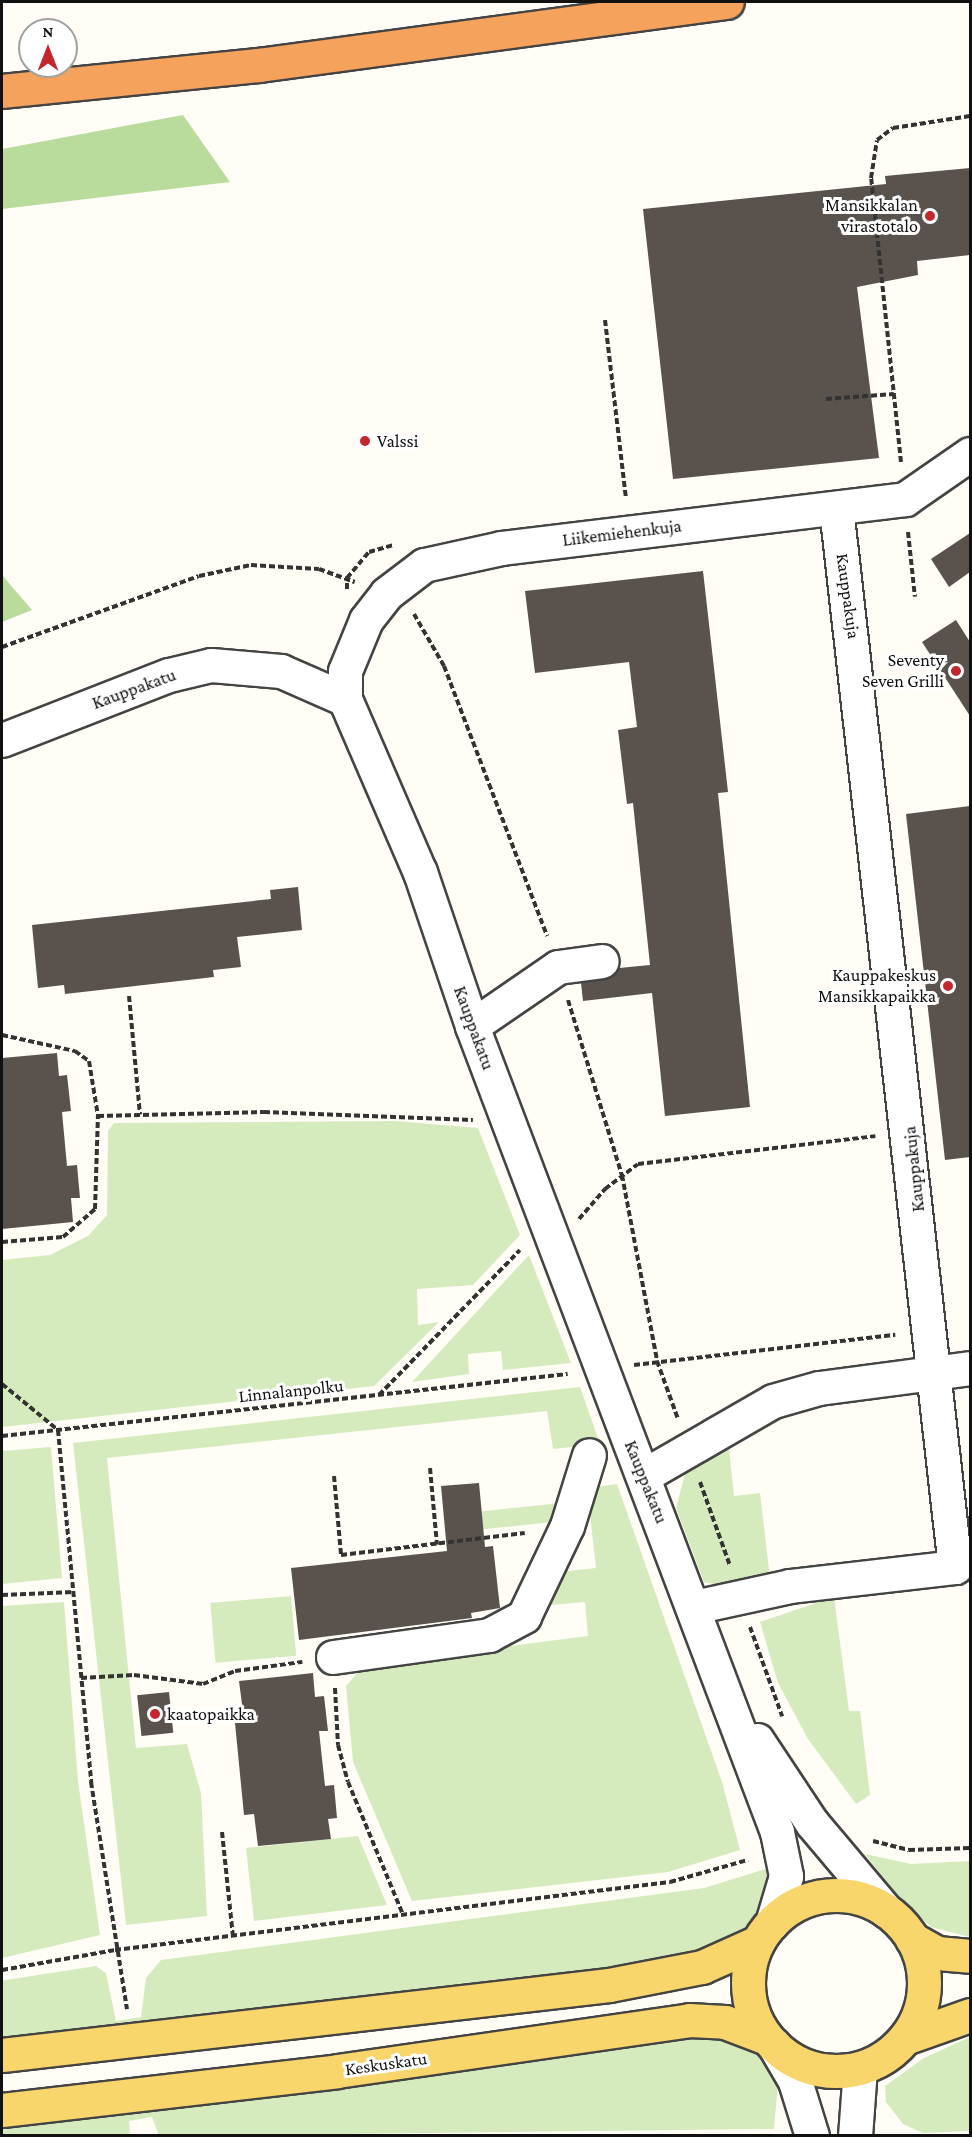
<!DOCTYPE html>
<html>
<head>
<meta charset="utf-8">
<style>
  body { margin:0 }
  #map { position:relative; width:972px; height:2137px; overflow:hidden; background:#fffdf5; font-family:"Crimson Pro",serif }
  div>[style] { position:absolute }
  .green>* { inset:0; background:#d5ebbd; transform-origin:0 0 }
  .forest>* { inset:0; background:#b9dc9c }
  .building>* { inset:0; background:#5a524d; transform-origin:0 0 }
  .path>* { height:4px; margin-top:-2px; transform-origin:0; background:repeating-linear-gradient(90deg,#333 0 6px,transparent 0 9px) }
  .roads { filter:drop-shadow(2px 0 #444) drop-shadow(-2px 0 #444) drop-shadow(0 2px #444) drop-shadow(0 -2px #444) }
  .minor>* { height:33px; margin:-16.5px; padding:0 16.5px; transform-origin:16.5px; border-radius:16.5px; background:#fff }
  .major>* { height:33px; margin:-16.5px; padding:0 16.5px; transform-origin:16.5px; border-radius:16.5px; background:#f9d66b }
  .major>.ring { margin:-16.5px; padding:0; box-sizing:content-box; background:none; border:33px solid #f9d66b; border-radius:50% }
  .highway>* { height:33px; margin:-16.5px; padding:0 16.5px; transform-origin:16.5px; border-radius:16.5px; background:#f5a25d }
  .dots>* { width:16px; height:16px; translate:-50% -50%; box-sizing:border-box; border:3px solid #fff; border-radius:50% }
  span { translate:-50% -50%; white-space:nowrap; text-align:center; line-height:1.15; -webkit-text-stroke:6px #fff; paint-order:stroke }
  .poi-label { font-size:18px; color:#111 }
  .right { translate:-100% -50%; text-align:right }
  .left { translate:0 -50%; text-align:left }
  .street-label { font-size:18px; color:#111 }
  .frame { position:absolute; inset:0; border:3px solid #111; pointer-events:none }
  .north { position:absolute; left:18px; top:18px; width:60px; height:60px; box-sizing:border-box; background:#fff; border:2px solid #a0a0a0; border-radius:50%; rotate:0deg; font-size:16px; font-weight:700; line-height:24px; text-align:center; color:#111 }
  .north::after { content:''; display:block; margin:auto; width:21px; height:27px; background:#c4262e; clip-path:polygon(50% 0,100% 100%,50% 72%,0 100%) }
</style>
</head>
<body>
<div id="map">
  <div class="green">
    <i style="clip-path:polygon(396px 1121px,478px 1128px,520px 1235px,473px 1285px,417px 1289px,418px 1325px,439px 1322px,374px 1386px,2px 1427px,2px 1260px,50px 1255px,88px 1236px,107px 1215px,108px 1131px,114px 1123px)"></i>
    <i style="clip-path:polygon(529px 1255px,571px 1363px,503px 1370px,501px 1351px,468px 1354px,469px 1374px,412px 1382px)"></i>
    <i style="clip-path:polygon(580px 1387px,600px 1444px,553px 1449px,547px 1411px,107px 1458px,136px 1748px,187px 1744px,201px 1793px,207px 1916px,126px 1925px,73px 1443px)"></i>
    <i style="clip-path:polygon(728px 1439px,734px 1496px,760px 1493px,770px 1578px,732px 1588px,704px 1582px,676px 1508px,686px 1470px)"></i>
    <i style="clip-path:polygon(51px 1447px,62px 1578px,2px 1584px,2px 1451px)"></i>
    <i style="clip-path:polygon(617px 1484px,722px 1782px,740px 1850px,668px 1872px,412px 1901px,353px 1762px,346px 1686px,364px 1665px,588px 1636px,585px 1602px,551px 1605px,548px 1573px,596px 1568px,587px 1488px)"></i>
    <i style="left:561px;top:1503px;width:18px;height:85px;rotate:84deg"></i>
    <i style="left:291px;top:1596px;width:60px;height:81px;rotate:85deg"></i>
    <i style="clip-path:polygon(834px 1597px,849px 1711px,860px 1711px,870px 1795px,856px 1804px,808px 1739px,778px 1683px,760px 1622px)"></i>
    <i style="clip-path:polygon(64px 1602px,78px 1781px,100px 1935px,2px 1958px,2px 1606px)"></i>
    <i style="clip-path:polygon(358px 1836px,387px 1905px,254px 1921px,246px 1848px)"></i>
    <i style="clip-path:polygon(865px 1854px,911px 1864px,970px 1861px,970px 1937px,931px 1927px,902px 1901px)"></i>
    <i style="clip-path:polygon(772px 1867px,764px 1903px,746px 1929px,720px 1946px,658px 1964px,2px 2043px,2px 1981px,6px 1980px,96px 1966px,106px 1973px,116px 2021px,141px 2017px,146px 1978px,161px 1960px,704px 1888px)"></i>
    <i style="clip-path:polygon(689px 2032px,750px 2048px,765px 2061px,778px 2082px,774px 2129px,159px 2136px,152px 2117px,129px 2121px,130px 2135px,2px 2136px,2px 2123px)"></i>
    <i style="clip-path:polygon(970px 2037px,970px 2131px,923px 2133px,903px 2124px,886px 2102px,885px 2086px,924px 2058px)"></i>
  </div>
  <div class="forest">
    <i style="clip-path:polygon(183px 115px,230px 182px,2px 209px,2px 149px)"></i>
    <i style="clip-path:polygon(2px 575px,32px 610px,2px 622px)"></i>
  </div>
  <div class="building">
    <i style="clip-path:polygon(970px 168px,970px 255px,917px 261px,918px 275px,857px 287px,879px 458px,673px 479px,643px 209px,886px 184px,885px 176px)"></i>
    <i style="clip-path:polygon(970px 533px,970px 572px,949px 587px,931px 559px)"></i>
    <i style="clip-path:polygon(703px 571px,728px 792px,718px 793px,750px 1107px,665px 1116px,652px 993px,583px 1001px,581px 983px,605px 979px,619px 968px,650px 965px,633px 803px,627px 804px,618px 730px,637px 727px,629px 662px,535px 673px,525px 591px)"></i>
    <i style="clip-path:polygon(956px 620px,970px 642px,970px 716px,922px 642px)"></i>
    <i style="clip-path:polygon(970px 806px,970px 1157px,945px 1160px,906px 814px)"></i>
    <i style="clip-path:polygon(298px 887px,302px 930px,237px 937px,241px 967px,213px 970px,214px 977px,65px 994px,64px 985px,38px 988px,32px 925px,271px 899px,270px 890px)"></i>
    <i style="clip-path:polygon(57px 1053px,59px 1076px,67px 1075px,71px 1111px,62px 1112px,67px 1166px,77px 1165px,80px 1198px,71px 1198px,73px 1222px,2px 1229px,2px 1058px)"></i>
    <i style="clip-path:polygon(479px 1483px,485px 1547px,493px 1546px,500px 1608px,471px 1613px,472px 1618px,299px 1640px,291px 1568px,447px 1551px,441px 1486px)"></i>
    <i style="clip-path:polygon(313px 1673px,315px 1697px,324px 1696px,328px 1731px,319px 1731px,325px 1786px,334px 1785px,337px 1818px,328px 1819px,331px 1839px,258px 1846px,254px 1814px,244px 1815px,234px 1713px,243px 1712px,239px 1681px)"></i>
    <i style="left:169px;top:1692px;width:41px;height:32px;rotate:84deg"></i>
  </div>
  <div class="path">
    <i style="left:605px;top:320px;width:180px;rotate:83.3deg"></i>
    <i style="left:826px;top:399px;width:68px;rotate:-4.2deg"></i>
    <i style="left:901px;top:462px;width:286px;rotate:-96deg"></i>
    <i style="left:871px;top:178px;width:38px;rotate:-81deg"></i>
    <i style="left:877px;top:140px;width:20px;rotate:-37deg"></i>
    <i style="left:893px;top:128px;width:78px;rotate:-8.9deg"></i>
    <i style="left:908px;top:532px;width:65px;rotate:83.9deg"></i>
    <i style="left:347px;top:589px;width:11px;rotate:-90deg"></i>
    <i style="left:347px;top:578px;width:34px;rotate:-50deg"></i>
    <i style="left:369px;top:552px;width:25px;rotate:-16deg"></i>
    <i style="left:414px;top:614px;width:60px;rotate:60deg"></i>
    <i style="left:444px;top:666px;width:289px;rotate:69.1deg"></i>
    <i style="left:2px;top:647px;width:209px;rotate:-19.8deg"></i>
    <i style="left:199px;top:576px;width:53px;rotate:-11.9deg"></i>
    <i style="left:251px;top:565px;width:68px;rotate:3.4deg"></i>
    <i style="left:319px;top:569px;width:38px;rotate:20deg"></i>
    <i style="left:129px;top:996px;width:119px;rotate:84.7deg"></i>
    <i style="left:568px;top:1000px;width:183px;rotate:72.9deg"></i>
    <i style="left:622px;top:1175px;width:189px;rotate:79.3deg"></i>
    <i style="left:657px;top:1361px;width:62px;rotate:70.1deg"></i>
    <i style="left:2px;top:1035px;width:75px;rotate:12.4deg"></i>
    <i style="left:75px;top:1051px;width:17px;rotate:36deg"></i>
    <i style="left:89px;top:1061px;width:56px;rotate:80.7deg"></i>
    <i style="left:579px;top:1219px;width:40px;rotate:-49deg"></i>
    <i style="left:605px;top:1189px;width:41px;rotate:-37.1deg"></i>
    <i style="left:638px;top:1164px;width:239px;rotate:-6.7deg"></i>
    <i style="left:2px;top:1242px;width:61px;rotate:-4.7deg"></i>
    <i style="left:63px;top:1237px;width:43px;rotate:-41.2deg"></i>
    <i style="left:95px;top:1209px;width:93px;rotate:-88.2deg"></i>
    <i style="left:98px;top:1116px;width:166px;rotate:-1.4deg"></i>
    <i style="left:264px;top:1112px;width:209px;rotate:2.2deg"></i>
    <i style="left:634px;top:1365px;width:263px;rotate:-6.6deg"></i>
    <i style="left:2px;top:1384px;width:72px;rotate:39.4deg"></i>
    <i style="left:58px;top:1430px;width:354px;rotate:84.6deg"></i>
    <i style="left:91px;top:1782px;width:230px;rotate:81deg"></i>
    <i style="left:379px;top:1395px;width:202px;rotate:-45.8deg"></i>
    <i style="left:2px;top:1436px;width:569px;rotate:-6.25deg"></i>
    <i style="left:430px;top:1468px;width:77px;rotate:84.8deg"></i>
    <i style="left:334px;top:1476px;width:79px;rotate:84.9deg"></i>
    <i style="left:341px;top:1555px;width:185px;rotate:-6.8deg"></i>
    <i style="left:700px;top:1482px;width:89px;rotate:70.3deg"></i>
    <i style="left:2px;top:1595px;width:72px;rotate:-2.4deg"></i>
    <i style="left:750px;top:1627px;width:95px;rotate:70.2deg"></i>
    <i style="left:81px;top:1678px;width:53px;rotate:-3.2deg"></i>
    <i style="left:134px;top:1675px;width:70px;rotate:7.4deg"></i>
    <i style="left:203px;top:1684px;width:35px;rotate:-22deg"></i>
    <i style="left:235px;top:1671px;width:68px;rotate:-7.7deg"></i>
    <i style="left:335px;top:1688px;width:57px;rotate:87deg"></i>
    <i style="left:338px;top:1745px;width:38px;rotate:75deg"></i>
    <i style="left:348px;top:1782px;width:144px;rotate:67.5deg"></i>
    <i style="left:222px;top:1832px;width:105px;rotate:84deg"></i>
    <i style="left:873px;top:1841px;width:37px;rotate:14deg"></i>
    <i style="left:909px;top:1850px;width:61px;rotate:-1.9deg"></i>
    <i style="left:2px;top:1970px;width:115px;rotate:-10deg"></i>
    <i style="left:115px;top:1950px;width:559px;rotate:-6.99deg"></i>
    <i style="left:670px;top:1882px;width:81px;rotate:-15.8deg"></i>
  </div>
  <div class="roads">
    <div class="minor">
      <i style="left:345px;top:699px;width:28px;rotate:-90deg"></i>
      <i style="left:345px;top:671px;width:55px;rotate:-67.6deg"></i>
      <i style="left:366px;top:620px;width:33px;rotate:-52deg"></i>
      <i style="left:386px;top:594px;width:48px;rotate:-37.3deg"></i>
      <i style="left:424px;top:565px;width:80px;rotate:-12.3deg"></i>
      <i style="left:502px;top:548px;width:406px;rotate:-6.9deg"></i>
      <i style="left:905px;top:499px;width:79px;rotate:-34.7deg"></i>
      <i style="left:2px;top:740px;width:179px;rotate:-21.3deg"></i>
      <i style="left:169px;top:675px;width:43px;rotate:-13.4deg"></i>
      <i style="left:211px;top:665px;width:70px;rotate:4.9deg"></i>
      <i style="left:281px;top:671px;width:70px;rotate:23.6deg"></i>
      <i style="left:345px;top:699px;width:189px;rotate:66.6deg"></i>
      <i style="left:420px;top:872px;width:163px;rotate:71.3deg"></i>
      <i style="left:472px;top:1026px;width:862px;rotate:69.27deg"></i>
      <i style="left:777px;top:1832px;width:45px;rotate:78.4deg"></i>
      <i style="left:786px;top:1876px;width:49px;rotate:106.6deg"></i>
      <i style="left:472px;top:1026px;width:104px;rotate:-34.5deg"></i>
      <i style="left:558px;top:967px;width:44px;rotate:-7.8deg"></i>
      <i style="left:643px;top:1476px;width:150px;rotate:-30deg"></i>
      <i style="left:773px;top:1401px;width:48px;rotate:-15.8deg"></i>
      <i style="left:819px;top:1388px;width:152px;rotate:-7.5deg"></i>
      <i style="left:694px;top:1607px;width:98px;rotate:-12.3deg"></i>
      <i style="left:790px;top:1586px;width:166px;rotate:-6.6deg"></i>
      <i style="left:955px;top:1567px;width:1066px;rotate:-96.41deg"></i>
      <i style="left:333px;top:1657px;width:158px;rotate:-8deg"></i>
      <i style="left:489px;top:1635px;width:40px;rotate:-28deg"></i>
      <i style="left:524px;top:1616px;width:100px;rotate:-64.5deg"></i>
      <i style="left:567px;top:1526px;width:74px;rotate:-72.8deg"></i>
      <i style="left:757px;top:1740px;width:100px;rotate:56.5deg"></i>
      <i style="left:812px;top:1823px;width:115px;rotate:49.9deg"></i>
      <i style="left:774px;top:2045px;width:42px;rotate:59.7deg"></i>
      <i style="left:795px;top:2081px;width:58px;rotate:72.8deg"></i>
      <i style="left:855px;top:2136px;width:68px;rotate:-85.8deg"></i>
    </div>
    <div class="major">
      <i class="ring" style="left:748px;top:1895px;width:143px;height:143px"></i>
      <i style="left:912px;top:1939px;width:29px;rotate:29deg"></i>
      <i style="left:937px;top:1953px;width:33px;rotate:5deg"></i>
      <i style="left:905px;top:2038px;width:69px;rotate:-19.5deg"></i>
      <i style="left:2px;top:2055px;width:611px;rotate:-6.58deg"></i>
      <i style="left:609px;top:1985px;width:95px;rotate:-11deg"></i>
      <i style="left:702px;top:1967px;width:61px;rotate:-24.1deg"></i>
      <i style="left:2px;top:2110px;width:337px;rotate:-6.6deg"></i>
      <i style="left:337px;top:2071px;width:356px;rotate:-8.2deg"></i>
      <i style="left:689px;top:2020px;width:36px;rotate:3deg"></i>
      <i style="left:725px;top:2022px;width:45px;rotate:20.9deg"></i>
    </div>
    <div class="highway">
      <i style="left:2px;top:91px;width:258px;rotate:-5.8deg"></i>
      <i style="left:259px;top:65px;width:472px;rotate:-7.7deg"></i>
    </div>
  </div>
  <div class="dots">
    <i style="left:930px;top:216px;background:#c4262e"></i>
    <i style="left:365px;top:441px;background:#c4262e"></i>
    <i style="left:956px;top:671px;background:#c4262e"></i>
    <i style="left:948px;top:986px;background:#c4262e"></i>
    <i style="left:155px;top:1714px;background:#c4262e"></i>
  </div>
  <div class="poi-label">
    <span class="right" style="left:918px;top:216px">Mansikkalan<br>virastotalo</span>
    <span class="left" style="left:377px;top:441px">Valssi</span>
    <span class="right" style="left:944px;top:671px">Seventy<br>Seven Grilli</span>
    <span class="right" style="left:936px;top:986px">Kauppakeskus<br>Mansikkapaikka</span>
    <span class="left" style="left:167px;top:1714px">kaatopaikka</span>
  </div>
  <div class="street-label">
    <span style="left:622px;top:533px;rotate:-7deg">Liikemiehenkuja</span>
    <span style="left:848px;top:596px;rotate:82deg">Kauppakuja</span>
    <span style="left:134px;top:689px;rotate:-20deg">Kauppakatu</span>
    <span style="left:474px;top:1028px;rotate:70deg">Kauppakatu</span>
    <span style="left:914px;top:1169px;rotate:-96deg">Kauppakuja</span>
    <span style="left:291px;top:1391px;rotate:-6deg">Linnalanpolku</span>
    <span style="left:646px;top:1482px;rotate:68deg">Kauppakatu</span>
    <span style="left:386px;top:2064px;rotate:-8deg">Keskuskatu</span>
  </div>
  <div class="frame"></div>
  <div class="north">N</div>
</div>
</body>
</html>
